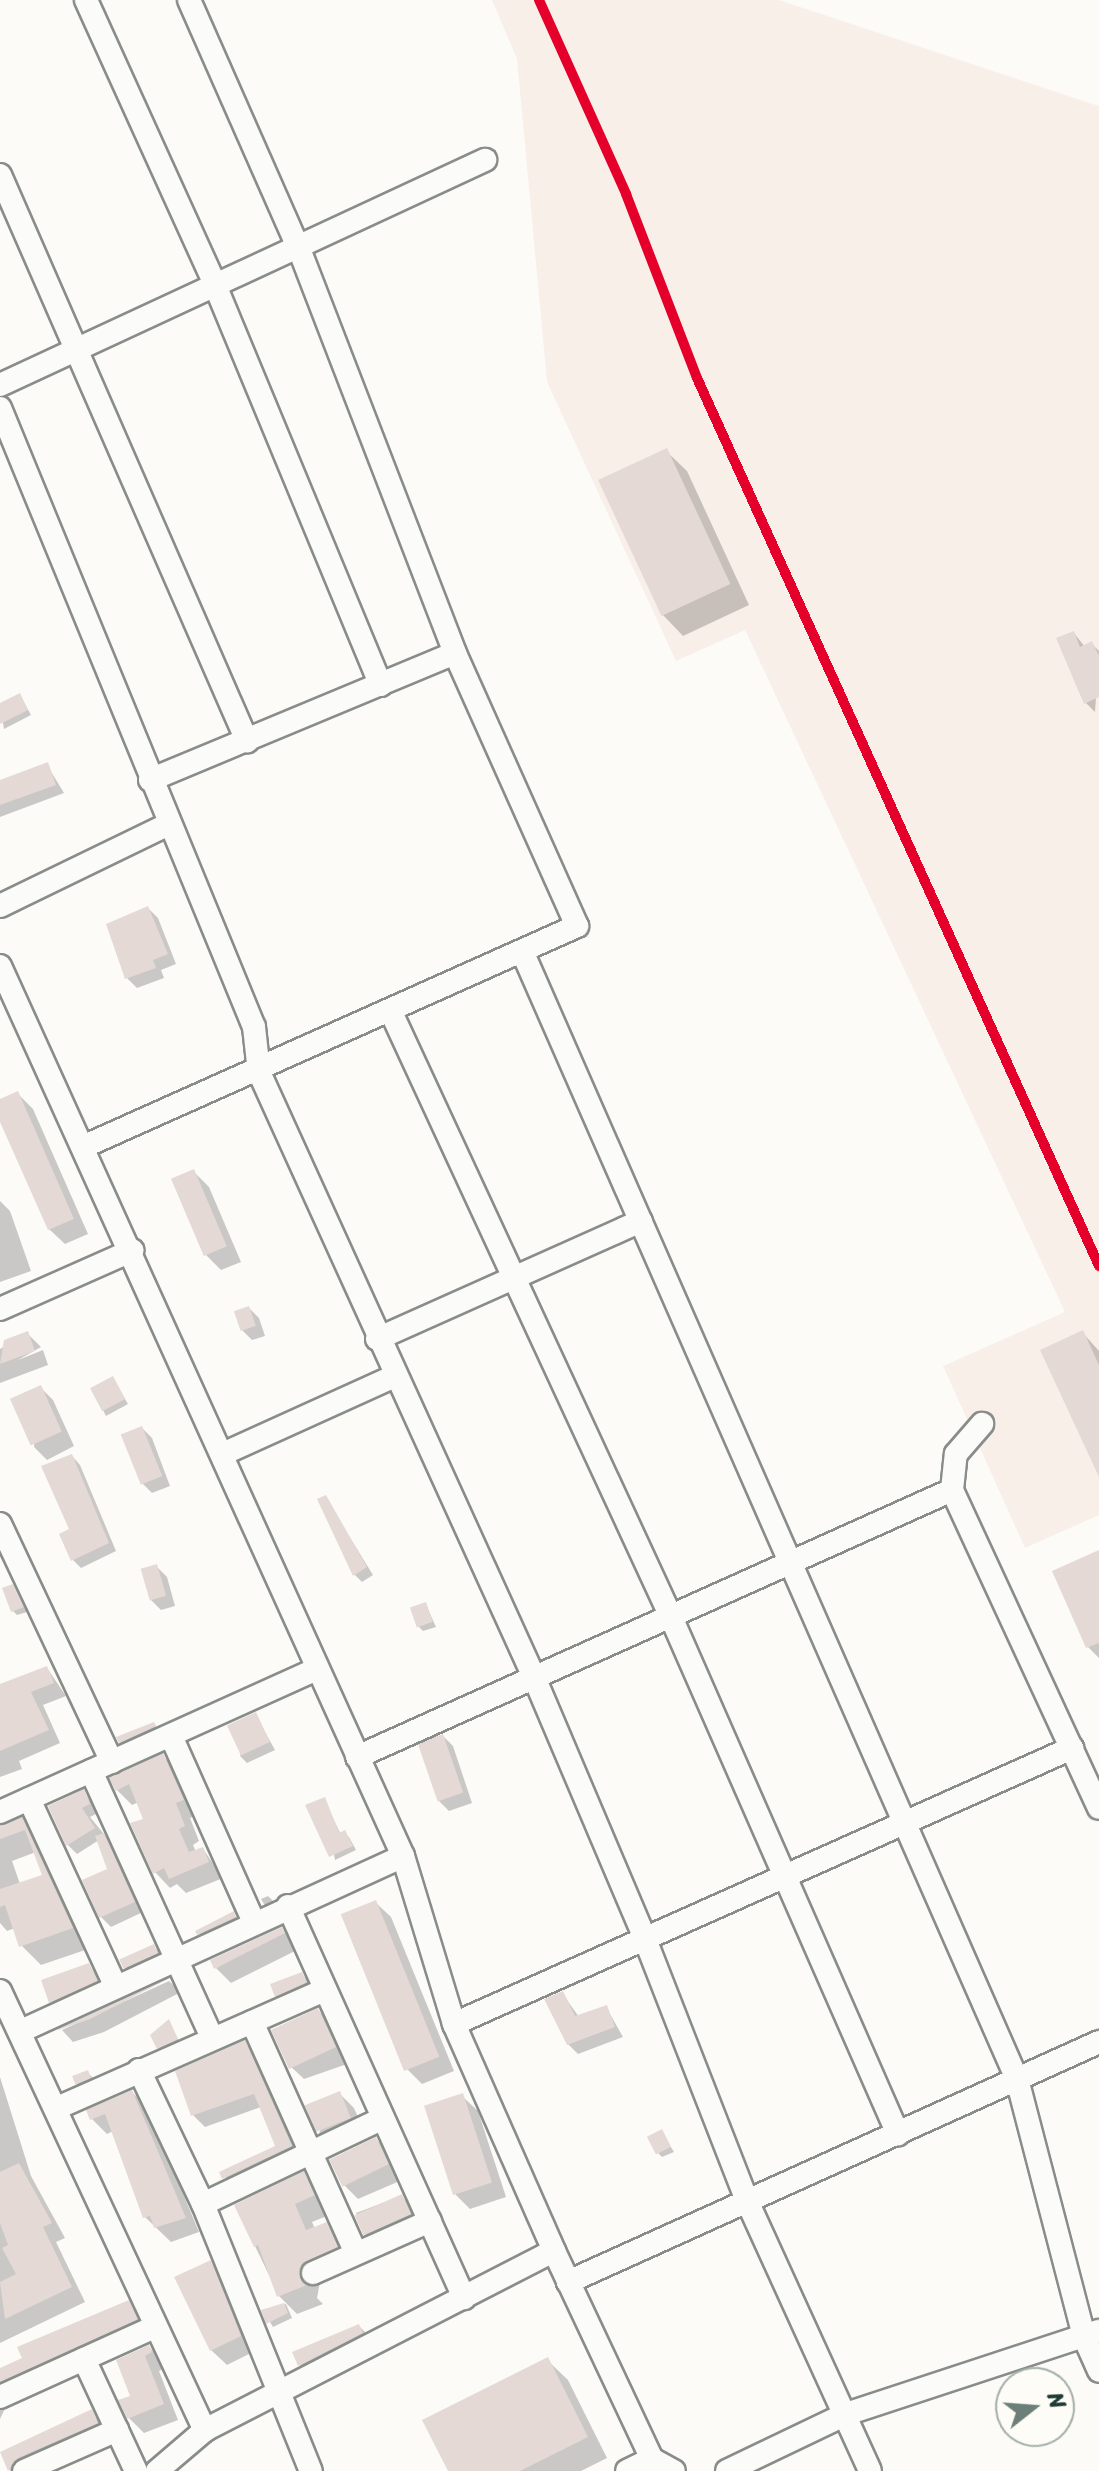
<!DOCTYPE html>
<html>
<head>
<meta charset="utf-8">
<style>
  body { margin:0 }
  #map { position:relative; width:1099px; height:2471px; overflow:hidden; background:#fcfbf8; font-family:Sriracha,sans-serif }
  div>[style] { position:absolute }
  .built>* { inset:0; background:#f9efe9 }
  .shadow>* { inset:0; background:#0003; transform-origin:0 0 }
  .building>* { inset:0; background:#e4d9d4; transform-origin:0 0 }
  .roads { filter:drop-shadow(2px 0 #888d8a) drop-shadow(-2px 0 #888d8a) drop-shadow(0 2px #888d8a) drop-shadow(0 -2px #888d8a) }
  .minor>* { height:22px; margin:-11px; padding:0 11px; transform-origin:11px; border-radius:11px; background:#fbfbf9 }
  .rail-1>* { height:10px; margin:-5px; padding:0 5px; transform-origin:5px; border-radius:5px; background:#e4002b }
  span { translate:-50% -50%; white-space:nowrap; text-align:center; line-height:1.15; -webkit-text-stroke:6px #fdfcf7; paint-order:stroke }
  .north { position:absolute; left:995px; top:2367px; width:80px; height:80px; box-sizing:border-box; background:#fdfcf7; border:2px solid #a4b0a9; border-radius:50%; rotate:73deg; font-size:22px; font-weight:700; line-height:32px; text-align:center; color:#1f3d34 }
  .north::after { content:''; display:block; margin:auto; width:28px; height:36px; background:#6c8079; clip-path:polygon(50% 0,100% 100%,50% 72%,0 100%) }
</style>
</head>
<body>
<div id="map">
  <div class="built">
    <i style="clip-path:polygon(492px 0,779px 0,1099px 106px,1099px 1515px,1025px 1548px,943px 1366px,1065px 1312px,745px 630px,676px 661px,547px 382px,517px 59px)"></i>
  </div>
  <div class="shadow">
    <i style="clip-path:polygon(666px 451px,687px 471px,749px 605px,683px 636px,663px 615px)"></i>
    <i style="clip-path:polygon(1074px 633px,1085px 647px,1092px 644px,1099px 651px,1095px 712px,1086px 703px)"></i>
    <i style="clip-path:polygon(20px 695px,31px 715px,4px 729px,0 705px)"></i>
    <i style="clip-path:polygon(47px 765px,64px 793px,0 817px,0 782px)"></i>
    <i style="clip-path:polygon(148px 908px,158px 918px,176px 964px,161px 970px,164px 978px,137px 988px,127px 978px)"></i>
    <i style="clip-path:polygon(17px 1093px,33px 1109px,88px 1234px,65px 1244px,49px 1229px,0 1117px,0 1101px)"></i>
    <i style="clip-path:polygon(193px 1171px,209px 1187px,241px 1262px,221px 1270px,206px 1255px)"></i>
    <i style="clip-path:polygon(0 1201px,10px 1211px,31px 1271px,0 1282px)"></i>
    <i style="clip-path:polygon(249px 1308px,259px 1318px,265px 1336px,252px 1340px,242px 1330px)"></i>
    <i style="clip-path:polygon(1082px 1332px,1099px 1351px,1099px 1461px)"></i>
    <i style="clip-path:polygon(27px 1333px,41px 1347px,18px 1360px,43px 1350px,48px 1365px,0 1383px,0 1349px)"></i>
    <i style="clip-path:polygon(113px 1379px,128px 1404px,106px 1416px,92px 1388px)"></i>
    <i style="clip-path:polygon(40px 1387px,53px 1400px,74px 1446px,47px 1460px,34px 1447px)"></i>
    <i style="clip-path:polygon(142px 1428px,152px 1438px,170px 1486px,152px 1493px,142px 1483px)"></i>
    <i style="clip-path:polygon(72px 1456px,80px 1465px,116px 1551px,81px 1568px,73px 1560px)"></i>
    <i style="clip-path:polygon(325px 1497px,373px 1575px,362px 1582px,354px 1574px)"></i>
    <i style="clip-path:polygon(1099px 1552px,1099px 1658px,1088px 1647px)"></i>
    <i style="clip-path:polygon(157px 1567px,167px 1577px,175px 1606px,161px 1610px,151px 1600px)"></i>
    <i style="clip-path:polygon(12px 1586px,27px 1612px,17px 1615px,13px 1611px)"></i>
    <i style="clip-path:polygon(426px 1605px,436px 1627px,423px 1631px,419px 1627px)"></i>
    <i style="clip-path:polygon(47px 1668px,66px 1696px,43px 1705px,60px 1743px,19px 1761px,22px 1769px,0 1777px,0 1686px)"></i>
    <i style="clip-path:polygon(255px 1714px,275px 1750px,247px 1763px,240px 1756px)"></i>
    <i style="clip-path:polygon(154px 1725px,169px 1740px,136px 1757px,120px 1742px)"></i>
    <i style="clip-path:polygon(443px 1736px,453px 1746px,472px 1803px,449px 1811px,439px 1801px)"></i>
    <i style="clip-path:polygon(163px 1756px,178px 1771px,198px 1815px,190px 1818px,199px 1841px,193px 1845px,196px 1852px,203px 1849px,223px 1878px,186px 1893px,177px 1884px,170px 1888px,155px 1872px,139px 1802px,132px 1805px,117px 1790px)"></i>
    <i style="clip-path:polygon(84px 1792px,98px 1813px,90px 1817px,113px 1845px,143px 1912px,111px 1927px,101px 1917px,109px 1870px,99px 1840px,77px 1854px,68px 1845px)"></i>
    <i style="clip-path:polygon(evenodd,5px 1796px,41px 1839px,91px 1948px,41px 1965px,21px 1945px,15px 1928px,7px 1931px,0 1923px,0 1798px,5px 1796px,36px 1852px,44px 1876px,20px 1884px,12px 1861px,36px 1852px)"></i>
    <i style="clip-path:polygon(324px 1799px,341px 1835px,349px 1837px,356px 1850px,335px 1860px)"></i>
    <i style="clip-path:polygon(268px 1896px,283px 1911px,279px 1919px,264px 1904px,261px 1899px)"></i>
    <i style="clip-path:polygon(375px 1902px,391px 1917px,454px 2071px,422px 2084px,407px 2069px)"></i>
    <i style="clip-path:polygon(233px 1914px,249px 1929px,214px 1949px,199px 1934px)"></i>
    <i style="clip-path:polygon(282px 1929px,299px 1949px,231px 1983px,216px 1968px)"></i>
    <i style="clip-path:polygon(153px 1946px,169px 1961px,140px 1983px,125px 1968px)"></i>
    <i style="clip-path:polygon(89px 1965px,109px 1994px,64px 2015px,51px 2002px)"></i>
    <i style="clip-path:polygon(302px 1975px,317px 1990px,292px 2011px,276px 1995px)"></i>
    <i style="clip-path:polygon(169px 1981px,181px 1992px,104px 2032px,73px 2042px,62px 2030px)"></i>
    <i style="clip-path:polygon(562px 1993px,579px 2017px,606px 2007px,623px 2037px,578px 2054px,568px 2044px)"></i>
    <i style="clip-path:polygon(318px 2010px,333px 2026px,350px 2063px,304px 2079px,288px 2064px)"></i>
    <i style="clip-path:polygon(168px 2022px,181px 2044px,163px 2052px,158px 2047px)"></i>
    <i style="clip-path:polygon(244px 2043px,257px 2055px,303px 2158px,236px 2190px,222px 2173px,278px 2147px,261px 2107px,205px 2127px,193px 2115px)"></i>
    <i style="left:88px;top:2073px;width:21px;height:15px;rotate:45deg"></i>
    <i style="clip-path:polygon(0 2077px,31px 2176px,65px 2238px,56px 2242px,85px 2302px,0 2343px)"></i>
    <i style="clip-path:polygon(132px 2092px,147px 2107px,199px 2232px,171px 2242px,145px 2217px,113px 2131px,107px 2134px,92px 2119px,89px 2111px)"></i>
    <i style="clip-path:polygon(339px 2093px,354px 2108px,365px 2133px,335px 2148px,319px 2133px)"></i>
    <i style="clip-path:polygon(462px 2096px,478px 2111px,506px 2197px,470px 2209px,455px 2194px)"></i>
    <i style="clip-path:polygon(661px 2131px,674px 2152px,662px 2157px,658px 2153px)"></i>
    <i style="clip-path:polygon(376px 2139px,391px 2154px,402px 2180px,358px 2199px,342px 2183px)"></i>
    <i style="clip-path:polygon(303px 2174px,322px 2192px,332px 2214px,312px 2222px,315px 2229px,326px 2225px,345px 2243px,355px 2265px,320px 2282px,317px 2298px,323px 2304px,297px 2314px,279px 2296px,255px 2246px)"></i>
    <i style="clip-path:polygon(401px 2196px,422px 2217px,430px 2235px,385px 2255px,365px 2234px,356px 2213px)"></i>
    <i style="clip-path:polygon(210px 2262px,225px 2278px,255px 2351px,227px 2365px,211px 2350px)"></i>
    <i style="clip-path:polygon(128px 2302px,152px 2335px,9px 2400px,0 2419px,0 2370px)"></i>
    <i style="clip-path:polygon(286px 2304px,292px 2318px,273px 2327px,264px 2312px)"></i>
    <i style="clip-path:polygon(359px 2326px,374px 2341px,315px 2380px,300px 2365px,295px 2353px)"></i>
    <i style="clip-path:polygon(149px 2347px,164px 2362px,166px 2368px,159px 2371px,178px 2420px,144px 2433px,129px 2418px,133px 2397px,119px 2361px)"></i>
    <i style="clip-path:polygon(547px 2360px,568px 2380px,607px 2458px,581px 2471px,450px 2471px)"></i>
    <i style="clip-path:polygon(92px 2412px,107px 2433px,27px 2471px,10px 2471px,2px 2453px)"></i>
  </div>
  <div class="building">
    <i style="left:667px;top:448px;width:150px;height:76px;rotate:65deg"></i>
    <i style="clip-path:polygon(1074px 631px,1080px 647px,1092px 641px,1099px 656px,1099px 697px,1084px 704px,1056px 638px)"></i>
    <i style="clip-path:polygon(20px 693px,28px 710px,0 724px,0 703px)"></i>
    <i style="clip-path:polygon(48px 762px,56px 785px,0 805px,0 780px)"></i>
    <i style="clip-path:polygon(148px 906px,168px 954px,153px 960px,156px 968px,125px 979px,106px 924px)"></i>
    <i style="clip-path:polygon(18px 1091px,74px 1219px,48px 1230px,0 1122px,0 1099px)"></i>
    <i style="left:194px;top:1169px;width:84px;height:25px;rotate:67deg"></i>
    <i style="left:249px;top:1306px;width:21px;height:16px;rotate:71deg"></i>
    <i style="clip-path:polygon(1083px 1330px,1099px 1365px,1099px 1477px,1040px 1350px)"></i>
    <i style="clip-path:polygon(28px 1331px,35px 1351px,0 1364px,4px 1340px)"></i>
    <i style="left:113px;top:1376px;width:26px;height:26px;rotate:62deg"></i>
    <i style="left:41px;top:1385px;width:51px;height:34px;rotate:66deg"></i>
    <i style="left:142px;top:1426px;width:54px;height:23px;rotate:68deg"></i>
    <i style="clip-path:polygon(72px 1454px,109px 1543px,71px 1561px,59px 1534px,69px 1529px,41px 1466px)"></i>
    <i style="clip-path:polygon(326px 1495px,367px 1567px,353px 1576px,317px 1499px)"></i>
    <i style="clip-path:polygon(1099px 1550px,1099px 1643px,1086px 1648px,1052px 1571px)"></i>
    <i style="left:157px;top:1564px;width:33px;height:17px;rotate:74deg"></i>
    <i style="clip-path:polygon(13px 1584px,24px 1607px,11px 1612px,2px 1588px)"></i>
    <i style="left:426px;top:1602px;width:21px;height:17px;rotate:71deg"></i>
    <i style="clip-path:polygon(47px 1666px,54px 1683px,31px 1692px,49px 1730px,0 1751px,0 1684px)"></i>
    <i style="left:256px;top:1712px;width:33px;height:32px;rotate:65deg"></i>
    <i style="clip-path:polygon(154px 1722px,156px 1726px,119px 1743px,116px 1737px)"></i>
    <i style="left:443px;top:1734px;width:62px;height:27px;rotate:71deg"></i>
    <i style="clip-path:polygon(163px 1753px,184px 1800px,176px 1803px,185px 1826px,179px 1829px,189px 1852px,203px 1847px,209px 1862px,169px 1879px,164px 1868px,153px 1874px,130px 1823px,143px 1819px,129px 1784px,116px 1791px,109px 1778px)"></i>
    <i style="clip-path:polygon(84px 1789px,90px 1804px,82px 1808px,95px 1828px,66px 1846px,48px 1806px)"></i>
    <i style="clip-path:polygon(325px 1797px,339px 1833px,345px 1830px,353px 1846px,329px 1857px,305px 1805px)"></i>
    <i style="clip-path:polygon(22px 1817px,73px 1928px,19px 1947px,5px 1905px,0 1907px,0 1889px,42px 1875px,25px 1830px,0 1839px,0 1826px)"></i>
    <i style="clip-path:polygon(104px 1833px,135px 1902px,99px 1918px,82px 1880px,107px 1869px,95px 1836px)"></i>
    <i style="left:376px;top:1900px;width:169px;height:38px;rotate:68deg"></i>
    <i style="clip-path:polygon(234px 1911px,236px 1917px,197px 1935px,195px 1931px)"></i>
    <i style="clip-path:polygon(282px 1927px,285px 1933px,214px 1969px,210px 1960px)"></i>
    <i style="left:154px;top:1944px;width:10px;height:38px;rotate:66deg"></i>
    <i style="clip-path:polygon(89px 1963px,98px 1981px,49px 2003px,41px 1980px)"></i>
    <i style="clip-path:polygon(302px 1972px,307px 1982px,275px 1997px,270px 1984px)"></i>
    <i style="clip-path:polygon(170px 1978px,90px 2019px,58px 2030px,58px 2029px)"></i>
    <i style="clip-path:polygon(563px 1991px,575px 2016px,607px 2005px,615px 2027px,567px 2045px,544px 1999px)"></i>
    <i style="left:318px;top:2008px;width:43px;height:52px;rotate:65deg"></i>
    <i style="clip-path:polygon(169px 2019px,178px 2039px,157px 2049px,150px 2035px)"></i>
    <i style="clip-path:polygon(245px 2040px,292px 2146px,222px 2179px,219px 2172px,275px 2146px,254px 2094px,191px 2116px,175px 2071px)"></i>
    <i style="left:88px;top:2070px;width:9px;height:17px;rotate:69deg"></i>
    <i style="clip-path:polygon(132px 2090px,186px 2218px,154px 2228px,150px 2216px,143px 2218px,105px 2114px,90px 2120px,86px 2110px)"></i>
    <i style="left:340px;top:2091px;width:29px;height:38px;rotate:68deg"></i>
    <i style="left:463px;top:2093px;width:94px;height:41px;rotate:72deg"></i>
    <i style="left:662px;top:2129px;width:20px;height:17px;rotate:63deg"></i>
    <i style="left:376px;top:2137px;width:30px;height:52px;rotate:64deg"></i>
    <i style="clip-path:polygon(19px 2163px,52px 2223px,43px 2227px,72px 2287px,5px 2319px,0 2282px,16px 2274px,2px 2248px,8px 2245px,0 2223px,0 2172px)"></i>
    <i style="clip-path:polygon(304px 2171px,315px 2195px,295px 2204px,306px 2230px,327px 2222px,338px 2247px,302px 2264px,300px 2278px,307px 2285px,277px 2297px,258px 2245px,254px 2247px,234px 2205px)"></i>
    <i style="left:402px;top:2194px;width:22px;height:52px;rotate:66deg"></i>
    <i style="clip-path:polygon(211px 2260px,241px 2336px,210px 2351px,174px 2277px)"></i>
    <i style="clip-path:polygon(129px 2300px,138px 2319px,0 2382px,0 2368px,22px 2358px,17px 2347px)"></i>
    <i style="clip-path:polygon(284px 2303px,288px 2313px,266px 2324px,261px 2310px)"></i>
    <i style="clip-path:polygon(359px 2324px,363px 2333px,298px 2366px,292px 2352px)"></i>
    <i style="clip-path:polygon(149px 2345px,152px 2352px,145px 2356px,164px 2404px,127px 2419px,118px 2400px,130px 2396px,116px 2360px)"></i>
    <i style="clip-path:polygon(548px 2357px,588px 2437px,520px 2471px,448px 2471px,422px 2420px)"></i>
    <i style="clip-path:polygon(92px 2409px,98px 2423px,18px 2458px,8px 2471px,0 2452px)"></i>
  </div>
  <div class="roads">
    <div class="minor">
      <i style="left:86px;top:0;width:313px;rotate:65.6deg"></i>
      <i style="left:215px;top:285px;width:433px;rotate:67.5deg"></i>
      <i style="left:0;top:175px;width:618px;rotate:66.42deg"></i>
      <i style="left:0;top:385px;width:535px;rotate:-24.89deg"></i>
      <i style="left:0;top:408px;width:669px;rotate:67.69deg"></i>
      <i style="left:254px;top:1027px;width:45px;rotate:83.7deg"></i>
      <i style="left:259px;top:1072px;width:665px;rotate:65.56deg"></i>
      <i style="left:534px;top:1677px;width:285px;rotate:67deg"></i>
      <i style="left:645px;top:1939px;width:283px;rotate:68.7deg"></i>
      <i style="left:748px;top:2203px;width:294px;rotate:65.5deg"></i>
      <i style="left:150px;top:780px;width:330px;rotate:-22.6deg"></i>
      <i style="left:0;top:906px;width:188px;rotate:-25.9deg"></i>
      <i style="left:522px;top:951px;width:1232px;rotate:66.31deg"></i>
      <i style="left:1017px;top:2079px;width:267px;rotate:75.4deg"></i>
      <i style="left:1084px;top:2337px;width:37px;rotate:66deg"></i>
      <i style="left:0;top:966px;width:977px;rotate:65.64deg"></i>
      <i style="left:403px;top:1856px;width:176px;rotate:73.1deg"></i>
      <i style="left:454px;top:2024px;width:248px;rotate:66.2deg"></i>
      <i style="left:554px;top:2251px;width:230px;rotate:64.8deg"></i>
      <i style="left:652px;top:2459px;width:25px;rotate:29deg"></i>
      <i style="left:391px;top:1012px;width:667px;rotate:65.16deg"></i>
      <i style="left:671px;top:1617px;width:565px;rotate:66.3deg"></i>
      <i style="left:85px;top:1146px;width:539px;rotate:-24.09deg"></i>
      <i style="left:577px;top:926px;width:299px;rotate:-114.1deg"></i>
      <i style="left:455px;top:653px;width:435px;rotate:-111.1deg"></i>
      <i style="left:298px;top:247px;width:270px;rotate:-113.8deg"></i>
      <i style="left:0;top:1309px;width:145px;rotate:-23.9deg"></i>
      <i style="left:377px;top:1339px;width:289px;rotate:-24.1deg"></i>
      <i style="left:225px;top:1453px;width:187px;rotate:-24.4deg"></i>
      <i style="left:952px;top:1490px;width:350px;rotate:65.2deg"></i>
      <i style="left:0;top:1524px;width:263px;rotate:64.8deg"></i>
      <i style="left:171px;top:1736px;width:204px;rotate:66deg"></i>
      <i style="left:357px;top:1757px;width:652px;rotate:-24.17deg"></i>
      <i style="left:952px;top:1490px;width:36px;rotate:-84deg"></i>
      <i style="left:956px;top:1454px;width:40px;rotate:-49deg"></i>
      <i style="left:91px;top:1771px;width:293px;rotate:65.6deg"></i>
      <i style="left:29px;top:1799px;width:207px;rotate:65.2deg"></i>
      <i style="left:0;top:1812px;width:347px;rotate:-24.3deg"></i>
      <i style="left:288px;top:1906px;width:430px;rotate:65.8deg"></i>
      <i style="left:0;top:1991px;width:485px;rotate:65deg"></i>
      <i style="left:252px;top:2022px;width:253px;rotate:65.8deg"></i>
      <i style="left:454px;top:2024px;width:677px;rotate:-24.07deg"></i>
      <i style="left:21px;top:2031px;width:420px;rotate:-24.6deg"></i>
      <i style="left:139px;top:2070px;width:148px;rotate:64.5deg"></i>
      <i style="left:203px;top:2204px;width:288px;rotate:68deg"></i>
      <i style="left:57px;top:2108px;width:292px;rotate:-23.8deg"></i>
      <i style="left:203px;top:2204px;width:199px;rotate:-25.5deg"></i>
      <i style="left:313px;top:2273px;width:128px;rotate:-24deg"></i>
      <i style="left:568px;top:2282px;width:583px;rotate:-24.32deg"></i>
      <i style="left:84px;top:2359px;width:123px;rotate:65.1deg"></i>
      <i style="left:0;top:2397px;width:169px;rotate:-24.4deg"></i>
      <i style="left:24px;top:2471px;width:102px;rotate:-23.8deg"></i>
      <i style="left:157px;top:2471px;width:63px;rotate:-40.5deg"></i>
      <i style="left:205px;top:2430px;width:392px;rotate:-27.2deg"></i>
      <i style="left:627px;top:2471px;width:28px;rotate:-26deg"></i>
      <i style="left:727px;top:2471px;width:132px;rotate:-25.6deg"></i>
      <i style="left:846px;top:2414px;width:266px;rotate:-18.2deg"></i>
    </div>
  </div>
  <div class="rail-1">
    <i style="left:539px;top:0;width:213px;rotate:65.8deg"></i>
    <i style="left:626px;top:194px;width:197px;rotate:68.9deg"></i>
    <i style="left:697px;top:378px;width:975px;rotate:65.64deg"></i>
  </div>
  <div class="north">N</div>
</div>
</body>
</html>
